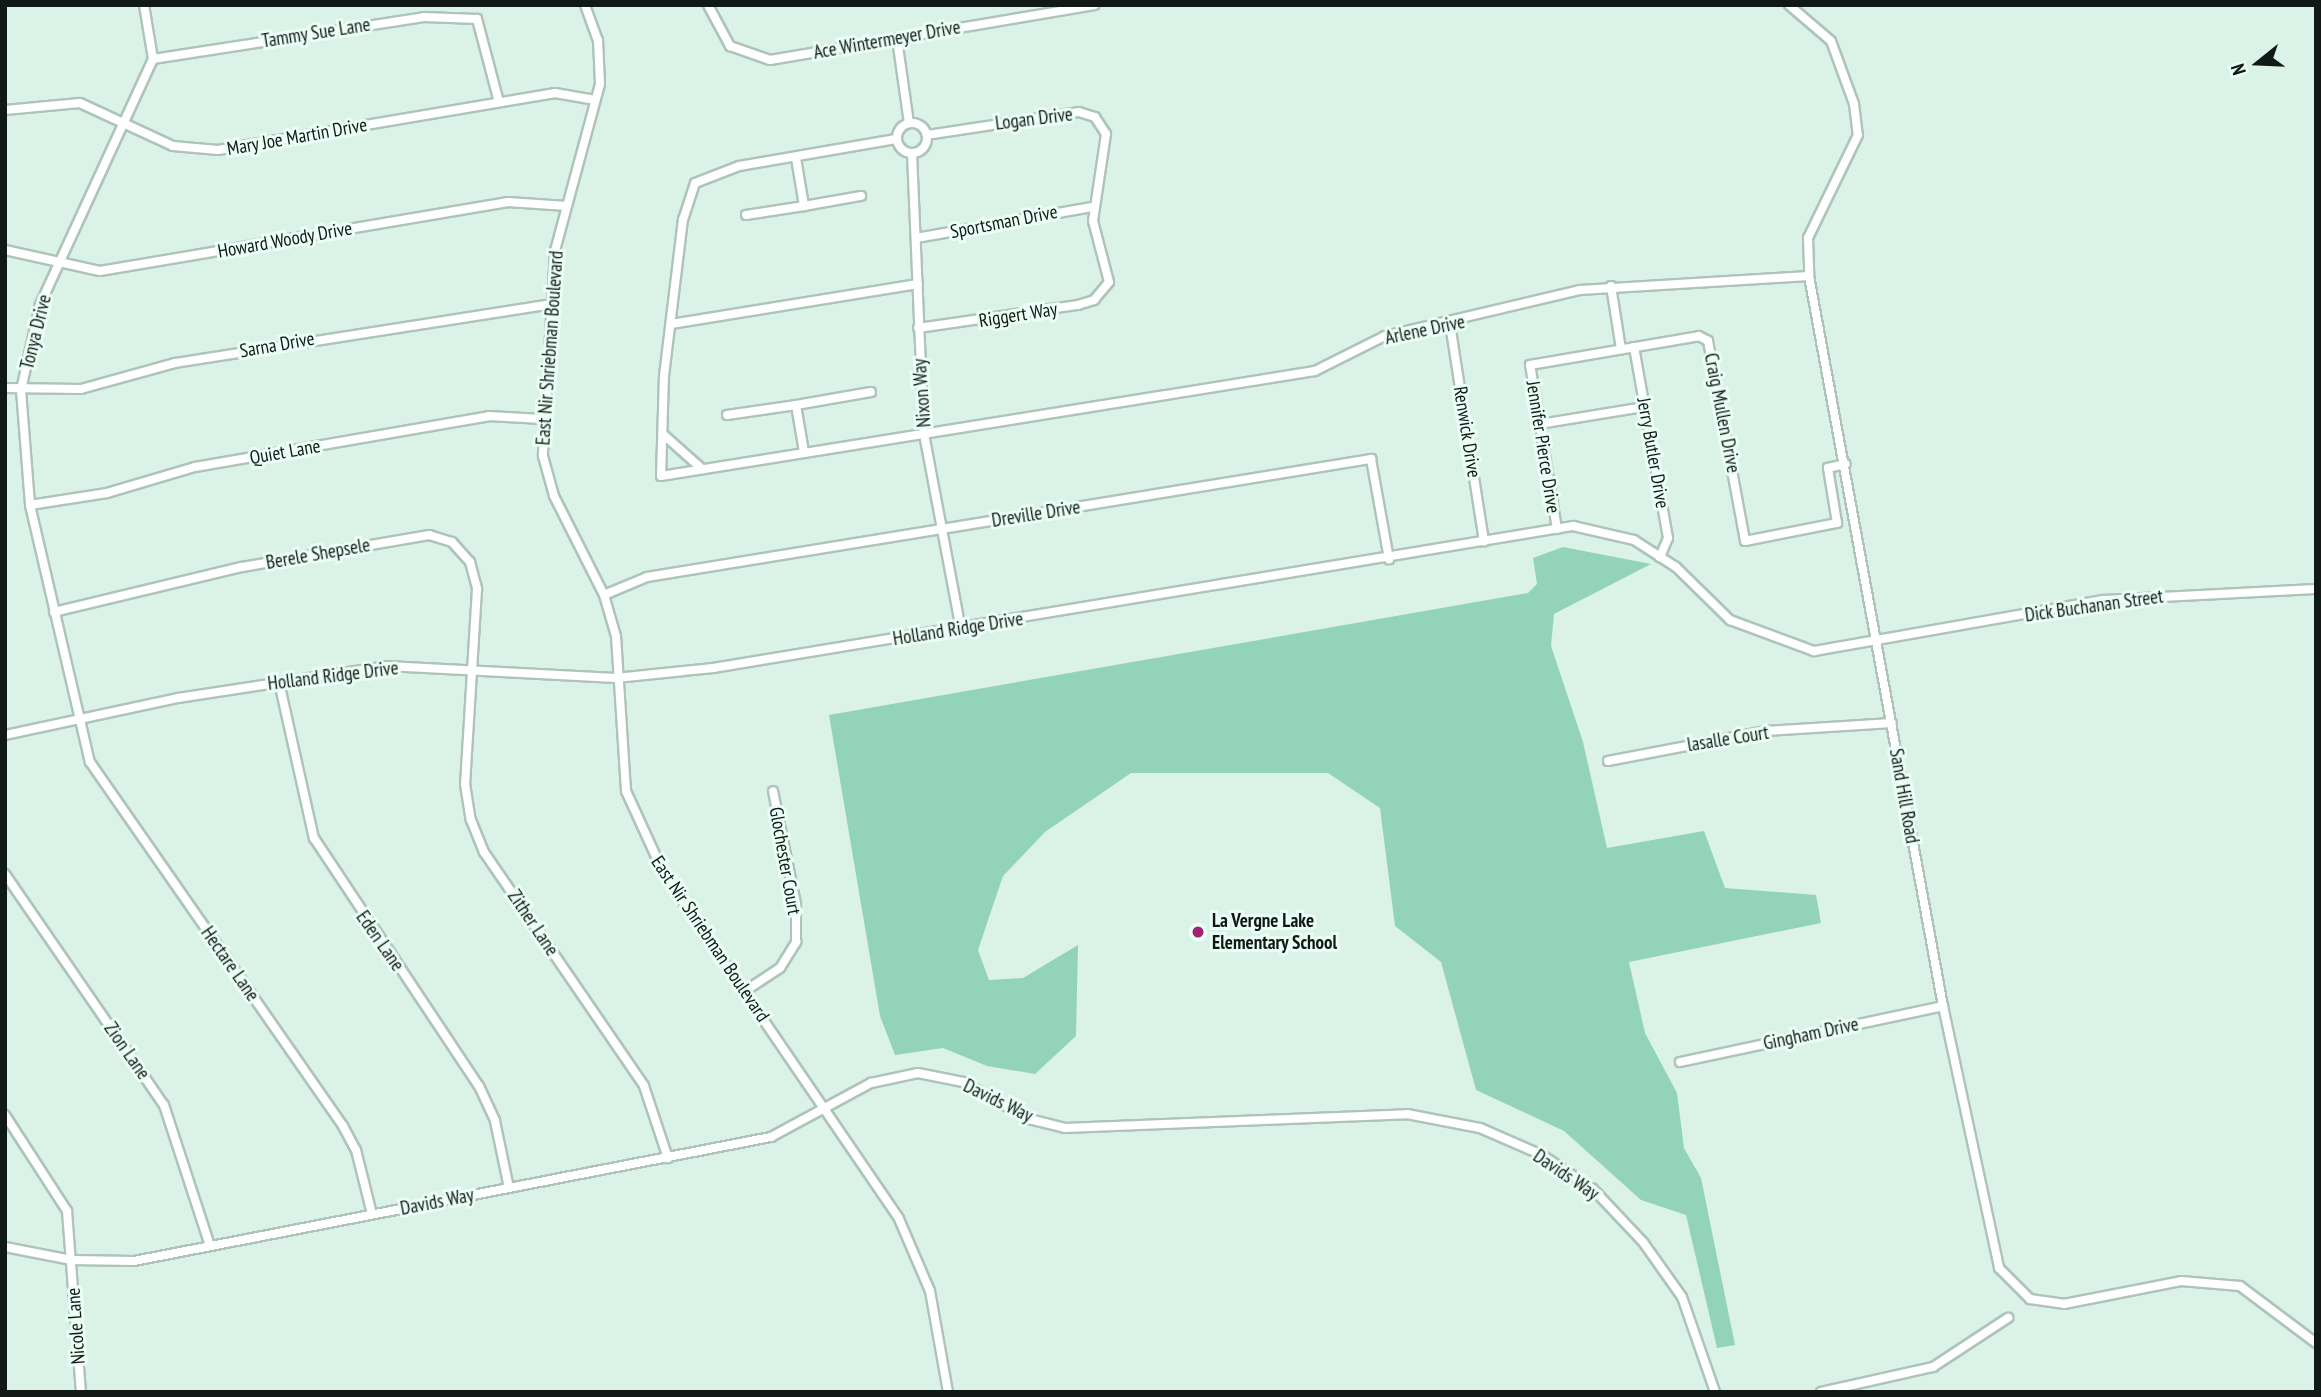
<!DOCTYPE html>
<html>
<head>
<meta charset="utf-8">
<style>
  body { margin:0 }
  #map { position:relative; width:2321px; height:1397px; overflow:hidden; background:#daf2e8; font-family:"PT Sans Narrow",sans-serif }
  div>[style] { position:absolute }
  .green>* { inset:0; background:#94d3bb }
  .roads { filter:drop-shadow(2px 0 #aec4bb) drop-shadow(-2px 0 #aec4bb) drop-shadow(0 2px #aec4bb) drop-shadow(0 -2px #aec4bb) }
  .street>* { height:8px; margin:-4px; padding:0 4px; transform-origin:4px; border-radius:4px; background:#fff }
  .street>.ring { margin:-4px; padding:0; box-sizing:content-box; background:none; border:8px solid #fff; border-radius:50% }
  .dots>* { width:19px; height:19px; translate:-50% -50%; box-sizing:border-box; border:4px solid #ebfef6; border-radius:50% }
  span { translate:-50% -50%; white-space:nowrap; text-align:center; line-height:1.15; -webkit-text-stroke:6px #ebfef6; paint-order:stroke }
  .street-label { font-size:19px; color:#111916 }
  .poi-label { font-size:19px; color:#111916; font-weight:700 }
  .left { translate:0 -50%; text-align:left }
  .frame { position:absolute; inset:0; border:7px solid #111916; pointer-events:none }
  .north { position:absolute; left:2223px; top:28px; width:70px; height:70px; -webkit-text-stroke:5px #ebfef6; paint-order:stroke; rotate:252deg; font-size:19px; font-weight:700; line-height:28px; text-align:center; color:#111916 }
  .north::after { content:''; display:block; margin:auto; width:24px; height:32px; background:#111916; clip-path:polygon(50% 0,100% 100%,50% 72%,0 100%) }
</style>
</head>
<body>
<div id="map">
  <div class="green">
    <i style="clip-path:polygon(1563px 547px,1651px 564px,1554px 614px,1551px 646px,1583px 742px,1607px 848px,1704px 831px,1725px 888px,1816px 895px,1821px 923px,1629px 962px,1645px 1033px,1677px 1093px,1684px 1148px,1701px 1178px,1735px 1345px,1717px 1348px,1686px 1215px,1641px 1200px,1564px 1131px,1476px 1090px,1441px 962px,1395px 926px,1380px 808px,1328px 773px,1131px 773px,1045px 832px,1003px 876px,978px 950px,989px 980px,1023px 978px,1078px 945px,1076px 1036px,1035px 1074px,987px 1066px,943px 1048px,895px 1055px,880px 1016px,829px 715px,1528px 593px,1537px 584px,1533px 558px)"></i>
  </div>
  <div class="roads">
    <div class="street">
      <i style="left:144px;top:5px;width:55px;rotate:80.5deg"></i>
      <i style="left:153px;top:59px;width:271px;rotate:114.7deg"></i>
      <i style="left:40px;top:305px;width:87px;rotate:102.6deg"></i>
      <i style="left:21px;top:390px;width:115px;rotate:85.5deg"></i>
      <i style="left:30px;top:505px;width:264px;rotate:76.9deg"></i>
      <i style="left:90px;top:762px;width:443px;rotate:55.2deg"></i>
      <i style="left:343px;top:1126px;width:27px;rotate:62deg"></i>
      <i style="left:356px;top:1150px;width:66px;rotate:76deg"></i>
      <i style="left:585px;top:5px;width:37px;rotate:70deg"></i>
      <i style="left:598px;top:40px;width:44px;rotate:87.4deg"></i>
      <i style="left:600px;top:84px;width:173px;rotate:105.1deg"></i>
      <i style="left:555px;top:251px;width:205px;rotate:93.4deg"></i>
      <i style="left:543px;top:456px;width:41px;rotate:74.6deg"></i>
      <i style="left:554px;top:496px;width:111px;rotate:63.2deg"></i>
      <i style="left:604px;top:595px;width:43px;rotate:73.7deg"></i>
      <i style="left:616px;top:636px;width:155px;rotate:86.3deg"></i>
      <i style="left:626px;top:791px;width:91px;rotate:65.4deg"></i>
      <i style="left:664px;top:874px;width:417px;rotate:55.7deg"></i>
      <i style="left:899px;top:1219px;width:78px;rotate:66.7deg"></i>
      <i style="left:930px;top:1291px;width:103px;rotate:79.9deg"></i>
      <i style="left:708px;top:5px;width:47px;rotate:61.8deg"></i>
      <i style="left:730px;top:46px;width:42px;rotate:19.3deg"></i>
      <i style="left:770px;top:60px;width:329px;rotate:-9.6deg"></i>
      <i style="left:1789px;top:5px;width:55px;rotate:40.6deg"></i>
      <i style="left:1831px;top:41px;width:67px;rotate:69.9deg"></i>
      <i style="left:1854px;top:104px;width:31px;rotate:83deg"></i>
      <i style="left:1858px;top:135px;width:114px;rotate:115.9deg"></i>
      <i style="left:1808px;top:238px;width:38px;rotate:88deg"></i>
      <i style="left:1809px;top:276px;width:742px;rotate:79.6deg"></i>
      <i style="left:1943px;top:1006px;width:268px;rotate:77.9deg"></i>
      <i style="left:1999px;top:1268px;width:44px;rotate:45deg"></i>
      <i style="left:2030px;top:1299px;width:34px;rotate:8deg"></i>
      <i style="left:2064px;top:1304px;width:119px;rotate:-11.1deg"></i>
      <i style="left:2181px;top:1281px;width:59px;rotate:4.8deg"></i>
      <i style="left:2240px;top:1286px;width:95px;rotate:36.9deg"></i>
      <i style="left:897px;top:39px;width:85px;rotate:81.9deg"></i>
      <i style="left:153px;top:59px;width:274px;rotate:-8.8deg"></i>
      <i style="left:424px;top:17px;width:53px;rotate:2.2deg"></i>
      <i style="left:477px;top:19px;width:86px;rotate:75.2deg"></i>
      <i style="left:5px;top:110px;width:75px;rotate:-5.3deg"></i>
      <i style="left:80px;top:103px;width:102px;rotate:24.8deg"></i>
      <i style="left:173px;top:146px;width:45px;rotate:5.1deg"></i>
      <i style="left:218px;top:150px;width:342px;rotate:-9.6deg"></i>
      <i style="left:555px;top:93px;width:41px;rotate:9.9deg"></i>
      <i class="ring" style="left:897px;top:123px;width:22px;height:22px"></i>
      <i style="left:896px;top:139px;width:159px;rotate:170.2deg"></i>
      <i style="left:739px;top:166px;width:47px;rotate:158.9deg"></i>
      <i style="left:695px;top:183px;width:38px;rotate:108deg"></i>
      <i style="left:683px;top:219px;width:157px;rotate:96.9deg"></i>
      <i style="left:664px;top:375px;width:101px;rotate:91.7deg"></i>
      <i style="left:661px;top:476px;width:662px;rotate:-9.12deg"></i>
      <i style="left:1315px;top:371px;width:78px;rotate:-26.6deg"></i>
      <i style="left:1385px;top:336px;width:200px;rotate:-13.3deg"></i>
      <i style="left:1580px;top:290px;width:229px;rotate:-3.5deg"></i>
      <i style="left:912px;top:153px;width:281px;rotate:87.6deg"></i>
      <i style="left:924px;top:434px;width:198px;rotate:79.3deg"></i>
      <i style="left:796px;top:158px;width:49px;rotate:80.5deg"></i>
      <i style="left:804px;top:206px;width:58px;rotate:-10deg"></i>
      <i style="left:746px;top:215px;width:59px;rotate:-8.8deg"></i>
      <i style="left:916px;top:238px;width:179px;rotate:-10deg"></i>
      <i style="left:5px;top:250px;width:97px;rotate:12.5deg"></i>
      <i style="left:100px;top:271px;width:414px;rotate:-9.6deg"></i>
      <i style="left:508px;top:202px;width:59px;rotate:3.9deg"></i>
      <i style="left:1611px;top:286px;width:64px;rotate:81deg"></i>
      <i style="left:671px;top:324px;width:250px;rotate:-9.2deg"></i>
      <i style="left:1450px;top:324px;width:220px;rotate:81.1deg"></i>
      <i style="left:918px;top:328px;width:162px;rotate:-8.2deg"></i>
      <i style="left:1078px;top:305px;width:17px;rotate:-17deg"></i>
      <i style="left:1094px;top:300px;width:23px;rotate:-50deg"></i>
      <i style="left:1109px;top:282px;width:63px;rotate:-104.7deg"></i>
      <i style="left:1093px;top:221px;width:88px;rotate:-81.5deg"></i>
      <i style="left:1106px;top:134px;width:20px;rotate:-123deg"></i>
      <i style="left:1095px;top:117px;width:17px;rotate:-163deg"></i>
      <i style="left:1079px;top:112px;width:154px;rotate:171.4deg"></i>
      <i style="left:1634px;top:347px;width:194px;rotate:79.9deg"></i>
      <i style="left:1668px;top:538px;width:21px;rotate:113deg"></i>
      <i style="left:5px;top:388px;width:76px;rotate:0.8deg"></i>
      <i style="left:81px;top:389px;width:98px;rotate:-15.5deg"></i>
      <i style="left:175px;top:363px;width:381px;rotate:-8.9deg"></i>
      <i style="left:796px;top:405px;width:76px;rotate:-9.8deg"></i>
      <i style="left:727px;top:415px;width:70px;rotate:-8.2deg"></i>
      <i style="left:796px;top:405px;width:48px;rotate:80.3deg"></i>
      <i style="left:1540px;top:424px;width:105px;rotate:-9.3deg"></i>
      <i style="left:665px;top:436px;width:47px;rotate:41.5deg"></i>
      <i style="left:30px;top:505px;width:78px;rotate:-8.9deg"></i>
      <i style="left:107px;top:493px;width:92px;rotate:-16.5deg"></i>
      <i style="left:195px;top:467px;width:298px;rotate:-9.8deg"></i>
      <i style="left:489px;top:416px;width:53px;rotate:3.2deg"></i>
      <i style="left:1557px;top:529px;width:166px;rotate:-99.3deg"></i>
      <i style="left:1530px;top:365px;width:171px;rotate:-9.7deg"></i>
      <i style="left:1699px;top:336px;width:10px;rotate:29deg"></i>
      <i style="left:1708px;top:341px;width:203px;rotate:79.5deg"></i>
      <i style="left:1745px;top:541px;width:94px;rotate:-11.1deg"></i>
      <i style="left:1837px;top:523px;width:56px;rotate:-99.3deg"></i>
      <i style="left:1828px;top:468px;width:18px;rotate:-13deg"></i>
      <i style="left:604px;top:595px;width:47px;rotate:-22.7deg"></i>
      <i style="left:647px;top:577px;width:734px;rotate:-9.26deg"></i>
      <i style="left:1371px;top:459px;width:102px;rotate:79.8deg"></i>
      <i style="left:54px;top:612px;width:193px;rotate:-13.5deg"></i>
      <i style="left:242px;top:567px;width:190px;rotate:-9.7deg"></i>
      <i style="left:429px;top:535px;width:24px;rotate:17deg"></i>
      <i style="left:452px;top:542px;width:27px;rotate:48deg"></i>
      <i style="left:470px;top:562px;width:28px;rotate:75deg"></i>
      <i style="left:477px;top:589px;width:195px;rotate:93.5deg"></i>
      <i style="left:465px;top:784px;width:36px;rotate:81deg"></i>
      <i style="left:471px;top:820px;width:35px;rotate:68deg"></i>
      <i style="left:484px;top:852px;width:283px;rotate:55.6deg"></i>
      <i style="left:644px;top:1086px;width:76px;rotate:71.6deg"></i>
      <i style="left:279px;top:682px;width:160px;rotate:77.4deg"></i>
      <i style="left:314px;top:838px;width:298px;rotate:56.4deg"></i>
      <i style="left:479px;top:1086px;width:38px;rotate:65deg"></i>
      <i style="left:495px;top:1121px;width:68px;rotate:78.2deg"></i>
      <i style="left:5px;top:735px;width:177px;rotate:-12.1deg"></i>
      <i style="left:178px;top:698px;width:211px;rotate:-8.7deg"></i>
      <i style="left:387px;top:666px;width:229px;rotate:3deg"></i>
      <i style="left:616px;top:678px;width:98px;rotate:-5.9deg"></i>
      <i style="left:713px;top:668px;width:872px;rotate:-9.38deg"></i>
      <i style="left:1573px;top:526px;width:63px;rotate:12.9deg"></i>
      <i style="left:1634px;top:540px;width:50px;rotate:32.7deg"></i>
      <i style="left:1676px;top:567px;width:76px;rotate:44.5deg"></i>
      <i style="left:1730px;top:620px;width:90px;rotate:20.3deg"></i>
      <i style="left:1814px;top:651px;width:294px;rotate:-10deg"></i>
      <i style="left:2104px;top:600px;width:212px;rotate:-3deg"></i>
      <i style="left:1608px;top:761px;width:161px;rotate:-10.8deg"></i>
      <i style="left:1766px;top:731px;width:126px;rotate:-3.6deg"></i>
      <i style="left:5px;top:874px;width:280px;rotate:55.5deg"></i>
      <i style="left:164px;top:1105px;width:148px;rotate:71.9deg"></i>
      <i style="left:745px;top:991px;width:42px;rotate:-33.3deg"></i>
      <i style="left:780px;top:968px;width:31px;rotate:-58deg"></i>
      <i style="left:796px;top:942px;width:38px;rotate:-90deg"></i>
      <i style="left:796px;top:904px;width:115px;rotate:-101.5deg"></i>
      <i style="left:1680px;top:1062px;width:269px;rotate:-12deg"></i>
      <i style="left:5px;top:1115px;width:114px;rotate:57.1deg"></i>
      <i style="left:67px;top:1211px;width:182px;rotate:85.6deg"></i>
      <i style="left:5px;top:1247px;width:68px;rotate:11deg"></i>
      <i style="left:72px;top:1260px;width:62px;rotate:0.9deg"></i>
      <i style="left:134px;top:1261px;width:649px;rotate:-11.02deg"></i>
      <i style="left:771px;top:1137px;width:114px;rotate:-28.4deg"></i>
      <i style="left:871px;top:1083px;width:48px;rotate:-12deg"></i>
      <i style="left:918px;top:1073px;width:46px;rotate:11.3deg"></i>
      <i style="left:963px;top:1082px;width:76px;rotate:29.3deg"></i>
      <i style="left:1029px;top:1119px;width:37px;rotate:14deg"></i>
      <i style="left:1065px;top:1128px;width:342px;rotate:-2.3deg"></i>
      <i style="left:1407px;top:1114px;width:74px;rotate:10.9deg"></i>
      <i style="left:1480px;top:1128px;width:68px;rotate:23.5deg"></i>
      <i style="left:1542px;top:1155px;width:61px;rotate:33.7deg"></i>
      <i style="left:1593px;top:1189px;width:73px;rotate:46.7deg"></i>
      <i style="left:1643px;top:1242px;width:67px;rotate:54.7deg"></i>
      <i style="left:1682px;top:1297px;width:101px;rotate:70.8deg"></i>
      <i style="left:1821px;top:1392px;width:115px;rotate:-12.6deg"></i>
      <i style="left:1933px;top:1367px;width:90px;rotate:-33.2deg"></i>
    </div>
  </div>
  <div class="dots">
    <i style="left:1198px;top:932px;background:#a32271"></i>
  </div>
  <div class="street-label">
    <span style="left:316px;top:33px;rotate:-9deg">Tammy Sue Lane</span>
    <span style="left:887px;top:40px;rotate:-10deg">Ace Wintermeyer Drive</span>
    <span style="left:1034px;top:119px;rotate:-7deg">Logan Drive</span>
    <span style="left:297px;top:137px;rotate:-10deg">Mary Joe Martin Drive</span>
    <span style="left:1004px;top:222px;rotate:-11deg">Sportsman Drive</span>
    <span style="left:285px;top:240px;rotate:-10deg">Howard Woody Drive</span>
    <span style="left:1018px;top:315px;rotate:-9deg">Riggert Way</span>
    <span style="left:1425px;top:330px;rotate:-12deg">Arlene Drive</span>
    <span style="left:36px;top:332px;rotate:-76deg">Tonya Drive</span>
    <span style="left:277px;top:345px;rotate:-10deg">Sarna Drive</span>
    <span style="left:550px;top:348px;rotate:-86deg">East Nir Shriebman Boulevard</span>
    <span style="left:922px;top:393px;rotate:-94deg">Nixon Way</span>
    <span style="left:1722px;top:413px;rotate:79deg">Craig Mullen Drive</span>
    <span style="left:1467px;top:432px;rotate:81deg">Renwick Drive</span>
    <span style="left:1543px;top:447px;rotate:81deg">Jennifer Pierce Drive</span>
    <span style="left:285px;top:452px;rotate:-10deg">Quiet Lane</span>
    <span style="left:1653px;top:453px;rotate:80deg">Jerry Butler Drive</span>
    <span style="left:1036px;top:514px;rotate:-9deg">Dreville Drive</span>
    <span style="left:318px;top:554px;rotate:-10deg">Berele Shepsele</span>
    <span style="left:2094px;top:606px;rotate:-8deg">Dick Buchanan Street</span>
    <span style="left:958px;top:629px;rotate:-9deg">Holland Ridge Drive</span>
    <span style="left:333px;top:676px;rotate:-7deg">Holland Ridge Drive</span>
    <span style="left:1728px;top:739px;rotate:-9deg">lasalle Court</span>
    <span style="left:1904px;top:796px;rotate:80deg">Sand Hill Road</span>
    <span style="left:785px;top:861px;rotate:80deg">Glochester Court</span>
    <span style="left:533px;top:923px;rotate:56deg">Zither Lane</span>
    <span style="left:710px;top:939px;rotate:56deg">East Nir Shriebman Boulevard</span>
    <span style="left:380px;top:941px;rotate:55deg">Eden Lane</span>
    <span style="left:230px;top:964px;rotate:55deg">Hectare Lane</span>
    <span style="left:1811px;top:1034px;rotate:-12deg">Gingham Drive</span>
    <span style="left:127px;top:1051px;rotate:55deg">Zion Lane</span>
    <span style="left:998px;top:1101px;rotate:26deg">Davids Way</span>
    <span style="left:1566px;top:1175px;rotate:34deg">Davids Way</span>
    <span style="left:437px;top:1202px;rotate:-11deg">Davids Way</span>
    <span style="left:76px;top:1326px;rotate:-94deg">Nicole Lane</span>
  </div>
  <div class="poi-label">
    <span class="left" style="left:1212px;top:932px">La Vergne Lake<br>Elementary School</span>
  </div>
  <div class="frame"></div>
  <div class="north">N</div>
</div>
</body>
</html>
